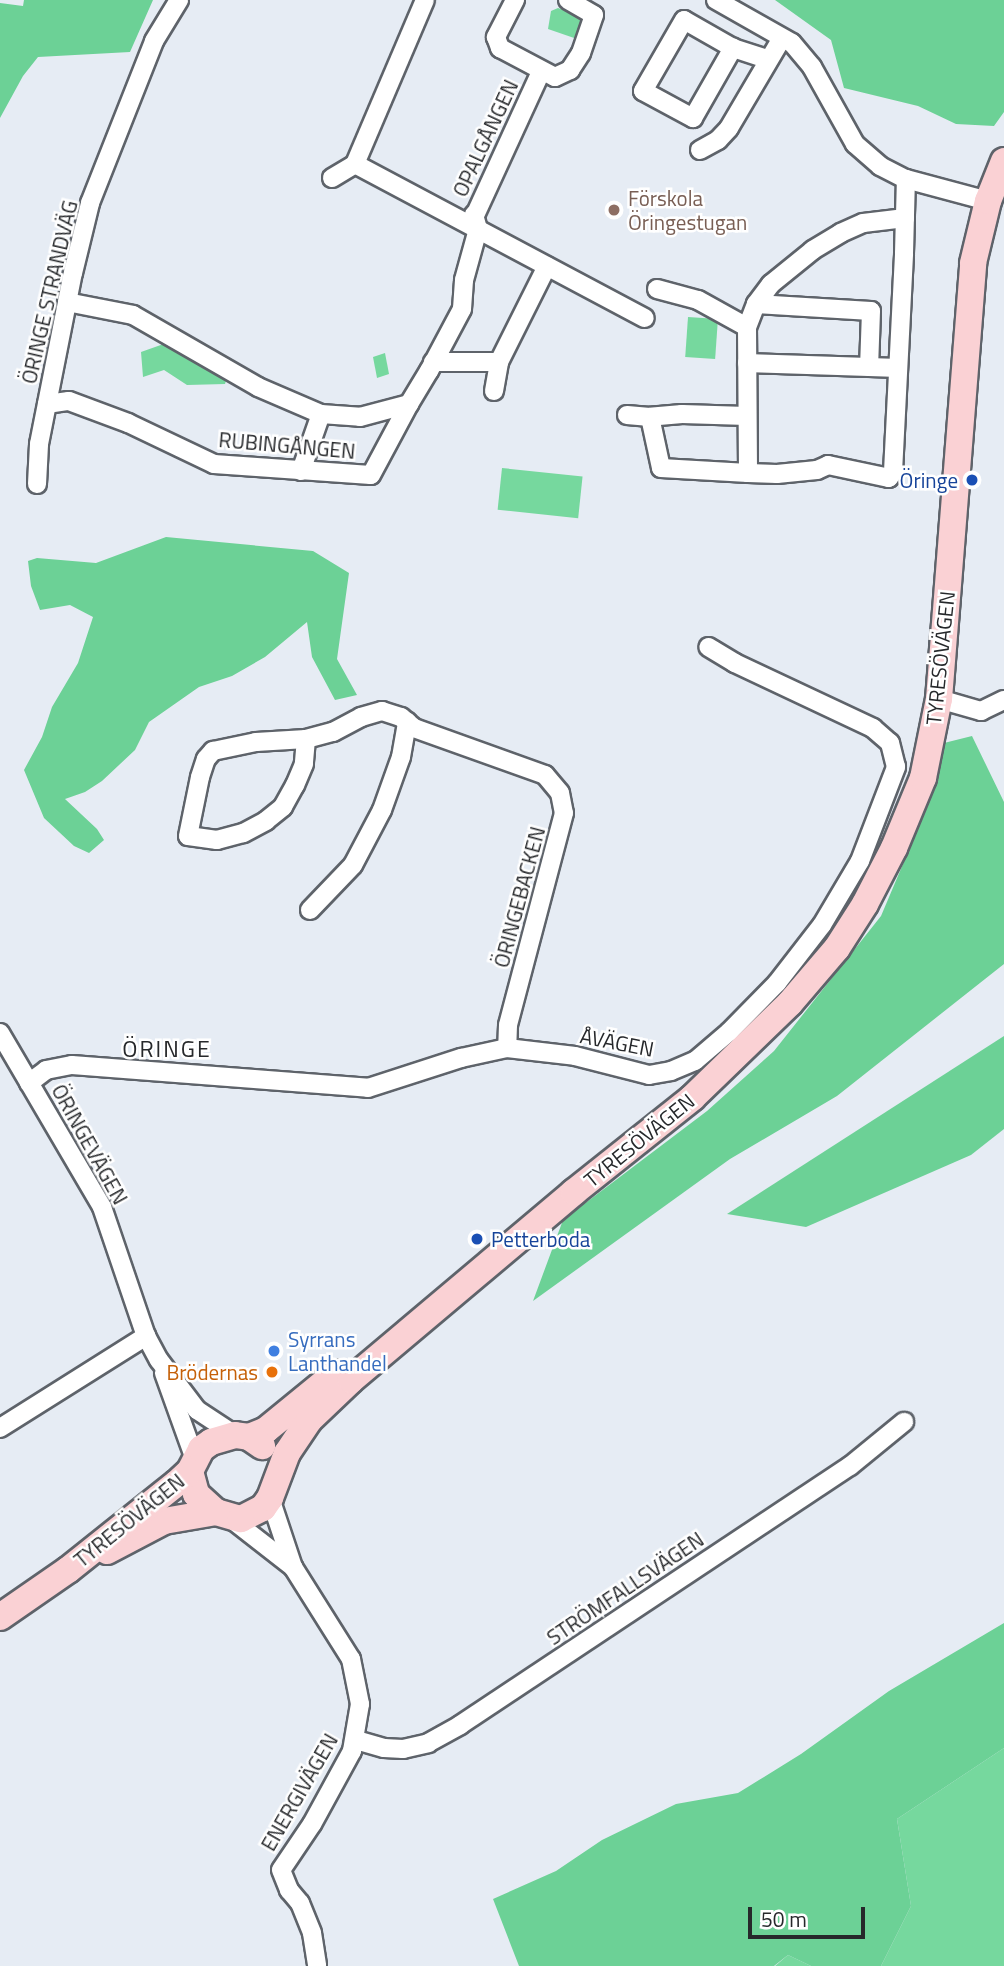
<!DOCTYPE html>
<html>
<head>
<meta charset="utf-8">
<style>
  body { margin:0 }
  #map { position:relative; width:1004px; height:1966px; overflow:hidden; background:#e6ecf4; font-family:"Titillium Web",sans-serif }
  div>[style] { position:absolute }
  .green>* { inset:0; background:#76d89e; transform-origin:0 0 }
  .forest>* { inset:0; background:#6cd196 }
  .roads { filter:drop-shadow(2px 0 #5e636a) drop-shadow(-2px 0 #5e636a) drop-shadow(0 2px #5e636a) drop-shadow(0 -2px #5e636a) }
  .minor>* { height:18px; margin:-9px; padding:0 9px; transform-origin:9px; border-radius:9px; background:#fff }
  .secondary>* { height:26px; margin:-13px; padding:0 13px; transform-origin:13px; border-radius:13px; background:#fad1d4 }
  .dots>* { width:19px; height:19px; translate:-50% -50%; box-sizing:border-box; border:4px solid #fff; border-radius:50% }
  span { translate:-50% -50%; white-space:nowrap; text-align:center; line-height:1.15; -webkit-text-stroke:5px #fff; paint-order:stroke }
  .street-label { font-size:21px; color:#26282b }
  .education-label { font-size:21px; color:#785e54 }
  .left { translate:0 -50%; text-align:left }
  .transit-label { font-size:21px; color:#164399 }
  .right { translate:-100% -50%; text-align:right }
  .shop-label { font-size:21px; color:#366cbe }
  .food-label { font-size:21px; color:#c56008 }
  .neighbourhood-label { font-size:23px; color:#26282b; letter-spacing:2px }
  .scale { position:absolute; left:748px; top:1907px; width:117px; height:32px; box-sizing:border-box; border:4px solid #26282b; border-top:0; padding-left:9px; font-size:21px; line-height:24px; white-space:nowrap; color:#26282b; -webkit-text-stroke:5px #fff; paint-order:stroke }
</style>
</head>
<body>
<div id="map">
  <div class="green">
    <i style="clip-path:polygon(558px 8px,583px 17px,577px 39px,548px 29px,551px 11px)"></i>
    <i style="left:688px;top:317px;width:30px;height:40px;rotate:4deg"></i>
    <i style="clip-path:polygon(172px 341px,229px 371px,225px 384px,187px 385px,164px 370px,143px 377px,141px 352px)"></i>
    <i style="clip-path:polygon(385px 353px,389px 374px,377px 378px,373px 357px)"></i>
    <i style="left:502px;top:468px;width:81px;height:42px;rotate:6deg"></i>
    <i style="clip-path:polygon(1004px 1748px,1004px 1966px,881px 1966px,911px 1906px,897px 1819px)"></i>
    <i style="clip-path:polygon(788px 1955px,811px 1966px,775px 1966px)"></i>
  </div>
  <div class="forest">
    <i style="clip-path:polygon(24px 0,153px 0,130px 52px,38px 57px,23px 76px,0 118px,0 3px,23px 6px)"></i>
    <i style="clip-path:polygon(775px 0,1004px 0,1004px 112px,994px 126px,956px 124px,918px 106px,844px 88px,831px 40px)"></i>
    <i style="clip-path:polygon(166px 537px,313px 551px,349px 573px,337px 659px,357px 695px,335px 700px,312px 657px,307px 622px,265px 657px,232px 676px,199px 687px,149px 722px,135px 750px,102px 781px,85px 792px,65px 799px,97px 829px,104px 840px,89px 853px,74px 846px,44px 818px,24px 770px,42px 737px,52px 707px,78px 663px,93px 617px,70px 605px,40px 610px,31px 586px,28px 561px,37px 558px,96px 563px)"></i>
    <i style="clip-path:polygon(972px 736px,1004px 802px,1004px 964px,837px 1096px,730px 1159px,533px 1301px,563px 1220px,707px 1111px,774px 1051px,881px 916px,925px 812px,944px 743px)"></i>
    <i style="clip-path:polygon(1004px 1036px,1004px 1129px,971px 1155px,806px 1227px,727px 1214px)"></i>
    <i style="clip-path:polygon(1004px 1623px,1004px 1748px,897px 1819px,911px 1906px,881px 1966px,811px 1966px,788px 1955px,774px 1966px,519px 1966px,493px 1899px,556px 1871px,602px 1840px,676px 1804px,738px 1793px,801px 1754px,889px 1691px)"></i>
  </div>
  <div class="roads">
    <div class="minor">
      <i style="left:515px;top:0;width:42px;rotate:117.2deg"></i>
      <i style="left:496px;top:37px;width:12px;rotate:70deg"></i>
      <i style="left:500px;top:48px;width:62px;rotate:27.8deg"></i>
      <i style="left:555px;top:77px;width:17px;rotate:-25deg"></i>
      <i style="left:570px;top:70px;width:20px;rotate:-57deg"></i>
      <i style="left:581px;top:53px;width:40px;rotate:-71.1deg"></i>
      <i style="left:594px;top:15px;width:30px;rotate:-150deg"></i>
      <i style="left:716px;top:0;width:87px;rotate:29.5deg"></i>
      <i style="left:792px;top:43px;width:31px;rotate:50deg"></i>
      <i style="left:812px;top:67px;width:88px;rotate:60.8deg"></i>
      <i style="left:855px;top:144px;width:33px;rotate:41deg"></i>
      <i style="left:880px;top:166px;width:29px;rotate:27deg"></i>
      <i style="left:906px;top:179px;width:85px;rotate:15deg"></i>
      <i style="left:733px;top:48px;width:56px;rotate:-150.3deg"></i>
      <i style="left:684px;top:20px;width:82px;rotate:120deg"></i>
      <i style="left:643px;top:91px;width:57px;rotate:28.4deg"></i>
      <i style="left:693px;top:118px;width:81px;rotate:-60.3deg"></i>
      <i style="left:733px;top:48px;width:36px;rotate:18deg"></i>
      <i style="left:700px;top:150px;width:21px;rotate:-29deg"></i>
      <i style="left:718px;top:140px;width:16px;rotate:-47deg"></i>
      <i style="left:729px;top:128px;width:104px;rotate:-59.5deg"></i>
      <i style="left:355px;top:164px;width:328px;rotate:28deg"></i>
      <i style="left:332px;top:178px;width:27px;rotate:-31deg"></i>
      <i style="left:355px;top:164px;width:178px;rotate:-66.9deg"></i>
      <i style="left:905px;top:218px;width:42px;rotate:173.2deg"></i>
      <i style="left:863px;top:223px;width:24px;rotate:156deg"></i>
      <i style="left:841px;top:233px;width:33px;rotate:149deg"></i>
      <i style="left:813px;top:250px;width:54px;rotate:141deg"></i>
      <i style="left:771px;top:284px;width:25px;rotate:127deg"></i>
      <i style="left:756px;top:304px;width:25px;rotate:111deg"></i>
      <i style="left:747px;top:327px;width:146px;rotate:89.6deg"></i>
      <i style="left:748px;top:473px;width:29px;rotate:2deg"></i>
      <i style="left:777px;top:474px;width:40px;rotate:-5.7deg"></i>
      <i style="left:817px;top:470px;width:12px;rotate:-24deg"></i>
      <i style="left:828px;top:465px;width:62px;rotate:12deg"></i>
      <i style="left:889px;top:478px;width:7px;rotate:-56deg"></i>
      <i style="left:893px;top:472px;width:219px;rotate:-87.1deg"></i>
      <i style="left:904px;top:253px;width:74px;rotate:-88.5deg"></i>
      <i style="left:471px;top:224px;width:167px;rotate:-65.3deg"></i>
      <i style="left:657px;top:289px;width:42px;rotate:15deg"></i>
      <i style="left:698px;top:300px;width:56px;rotate:28.9deg"></i>
      <i style="left:67px;top:302px;width:67px;rotate:11.1deg"></i>
      <i style="left:133px;top:315px;width:144px;rotate:29.9deg"></i>
      <i style="left:258px;top:387px;width:69px;rotate:23.2deg"></i>
      <i style="left:321px;top:414px;width:39px;rotate:4deg"></i>
      <i style="left:360px;top:417px;width:51px;rotate:-14.9deg"></i>
      <i style="left:409px;top:404px;width:39px;rotate:-59deg"></i>
      <i style="left:429px;top:371px;width:70px;rotate:-62deg"></i>
      <i style="left:462px;top:309px;width:29px;rotate:-86deg"></i>
      <i style="left:464px;top:280px;width:53px;rotate:-74.6deg"></i>
      <i style="left:478px;top:229px;width:15px;rotate:-106deg"></i>
      <i style="left:756px;top:304px;width:115px;rotate:3.5deg"></i>
      <i style="left:871px;top:311px;width:56px;rotate:92deg"></i>
      <i style="left:433px;top:362px;width:66px"></i>
      <i style="left:747px;top:363px;width:151px;rotate:1.9deg"></i>
      <i style="left:494px;top:391px;width:29px;rotate:-80deg"></i>
      <i style="left:499px;top:362px;width:107px;rotate:-63.4deg"></i>
      <i style="left:47px;top:404px;width:22px;rotate:-8deg"></i>
      <i style="left:69px;top:401px;width:63px;rotate:20.4deg"></i>
      <i style="left:128px;top:423px;width:95px;rotate:25.5deg"></i>
      <i style="left:214px;top:464px;width:157px;rotate:4deg"></i>
      <i style="left:371px;top:475px;width:81px;rotate:-61.8deg"></i>
      <i style="left:627px;top:415px;width:23px;rotate:5deg"></i>
      <i style="left:747px;top:416px;width:65px;rotate:-178.2deg"></i>
      <i style="left:682px;top:414px;width:32px;rotate:175deg"></i>
      <i style="left:650px;top:417px;width:52px;rotate:77.8deg"></i>
      <i style="left:661px;top:468px;width:87px;rotate:3.3deg"></i>
      <i style="left:301px;top:471px;width:60px;rotate:-70.7deg"></i>
      <i style="left:37px;top:484px;width:40px;rotate:-87.1deg"></i>
      <i style="left:39px;top:444px;width:174px;rotate:-78.8deg"></i>
      <i style="left:73px;top:273px;width:72px;rotate:-76.3deg"></i>
      <i style="left:90px;top:203px;width:174px;rotate:-68.4deg"></i>
      <i style="left:154px;top:41px;width:48px;rotate:-58.6deg"></i>
      <i style="left:939px;top:699px;width:44px;rotate:15.9deg"></i>
      <i style="left:981px;top:711px;width:25px;rotate:-26deg"></i>
      <i style="left:306px;top:739px;width:25px;rotate:95deg"></i>
      <i style="left:304px;top:764px;width:23px;rotate:113deg"></i>
      <i style="left:295px;top:785px;width:25px;rotate:119deg"></i>
      <i style="left:283px;top:807px;width:22px;rotate:141deg"></i>
      <i style="left:266px;top:821px;width:26px;rotate:152deg"></i>
      <i style="left:243px;top:833px;width:27px;rotate:165deg"></i>
      <i style="left:217px;top:840px;width:29px;rotate:-172deg"></i>
      <i style="left:188px;top:836px;width:60px;rotate:-78.5deg"></i>
      <i style="left:200px;top:777px;width:19px;rotate:-72deg"></i>
      <i style="left:206px;top:759px;width:11px;rotate:-49deg"></i>
      <i style="left:213px;top:751px;width:44px;rotate:-11.8deg"></i>
      <i style="left:256px;top:742px;width:50px;rotate:-3.4deg"></i>
      <i style="left:306px;top:739px;width:28px;rotate:-15deg"></i>
      <i style="left:333px;top:732px;width:32px;rotate:-28deg"></i>
      <i style="left:361px;top:717px;width:22px;rotate:-16deg"></i>
      <i style="left:382px;top:711px;width:20px;rotate:18deg"></i>
      <i style="left:401px;top:717px;width:17px;rotate:40deg"></i>
      <i style="left:414px;top:728px;width:139px;rotate:19.7deg"></i>
      <i style="left:545px;top:775px;width:23px;rotate:50deg"></i>
      <i style="left:560px;top:793px;width:20px;rotate:79deg"></i>
      <i style="left:564px;top:813px;width:219px;rotate:104.8deg"></i>
      <i style="left:508px;top:1025px;width:23px;rotate:92deg"></i>
      <i style="left:310px;top:910px;width:62px;rotate:-46.3deg"></i>
      <i style="left:353px;top:865px;width:62px;rotate:-62.2deg"></i>
      <i style="left:382px;top:810px;width:56px;rotate:-70.3deg"></i>
      <i style="left:401px;top:757px;width:36px;rotate:-80deg"></i>
      <i style="left:0;top:1033px;width:202px;rotate:59.6deg"></i>
      <i style="left:102px;top:1207px;width:136px;rotate:71.2deg"></i>
      <i style="left:146px;top:1336px;width:27px;rotate:62deg"></i>
      <i style="left:159px;top:1360px;width:63px;rotate:52.8deg"></i>
      <i style="left:197px;top:1410px;width:45px;rotate:33.3deg"></i>
      <i style="left:29px;top:1083px;width:21px;rotate:-37deg"></i>
      <i style="left:46px;top:1070px;width:26px;rotate:-11deg"></i>
      <i style="left:72px;top:1065px;width:297px;rotate:4.4deg"></i>
      <i style="left:368px;top:1088px;width:98px;rotate:-17.9deg"></i>
      <i style="left:461px;top:1058px;width:47px;rotate:-12.3deg"></i>
      <i style="left:507px;top:1048px;width:68px;rotate:6.7deg"></i>
      <i style="left:575px;top:1056px;width:76px;rotate:14.4deg"></i>
      <i style="left:649px;top:1075px;width:22px;rotate:-10deg"></i>
      <i style="left:671px;top:1071px;width:26px;rotate:-23deg"></i>
      <i style="left:695px;top:1061px;width:45px;rotate:-40.5deg"></i>
      <i style="left:729px;top:1032px;width:69px;rotate:-45.6deg"></i>
      <i style="left:777px;top:983px;width:73px;rotate:-52.2deg"></i>
      <i style="left:822px;top:925px;width:74px;rotate:-59.3deg"></i>
      <i style="left:860px;top:861px;width:101px;rotate:-69deg"></i>
      <i style="left:896px;top:767px;width:25px;rotate:-104deg"></i>
      <i style="left:890px;top:743px;width:23px;rotate:-139deg"></i>
      <i style="left:873px;top:728px;width:153px;rotate:-154.8deg"></i>
      <i style="left:735px;top:663px;width:31px;rotate:-149deg"></i>
      <i style="left:164px;top:1373px;width:91px;rotate:70.2deg"></i>
      <i style="left:0;top:1428px;width:173px;rotate:-32.2deg"></i>
      <i style="left:270px;top:1498px;width:73px;rotate:71.6deg"></i>
      <i style="left:293px;top:1567px;width:109px;rotate:57.8deg"></i>
      <i style="left:351px;top:1659px;width:46px;rotate:78.7deg"></i>
      <i style="left:360px;top:1704px;width:48px;rotate:99.7deg"></i>
      <i style="left:352px;top:1751px;width:83px;rotate:118.7deg"></i>
      <i style="left:312px;top:1824px;width:55px;rotate:124deg"></i>
      <i style="left:281px;top:1870px;width:22px;rotate:68deg"></i>
      <i style="left:289px;top:1890px;width:17px;rotate:50deg"></i>
      <i style="left:300px;top:1903px;width:32px;rotate:68deg"></i>
      <i style="left:312px;top:1933px;width:33px;rotate:81deg"></i>
      <i style="left:230px;top:1518px;width:80px;rotate:37.9deg"></i>
      <i style="left:356px;top:1740px;width:29px;rotate:16deg"></i>
      <i style="left:384px;top:1748px;width:19px;rotate:3deg"></i>
      <i style="left:403px;top:1749px;width:26px;rotate:-13deg"></i>
      <i style="left:428px;top:1743px;width:37px;rotate:-29deg"></i>
      <i style="left:460px;top:1725px;width:468px;rotate:-33.6deg"></i>
      <i style="left:850px;top:1466px;width:70px;rotate:-39.2deg"></i>
    </div>
    <div class="secondary">
      <i style="left:249px;top:1437px;width:18px;rotate:-22deg"></i>
      <i style="left:266px;top:1430px;width:90px;rotate:-39.2deg"></i>
      <i style="left:190px;top:1471px;width:24px;rotate:75deg"></i>
      <i style="left:196px;top:1494px;width:27px;rotate:42deg"></i>
      <i style="left:216px;top:1512px;width:26px;rotate:16deg"></i>
      <i style="left:241px;top:1519px;width:25px;rotate:-27deg"></i>
      <i style="left:263px;top:1508px;width:12px;rotate:-55deg"></i>
      <i style="left:270px;top:1498px;width:48px;rotate:-69.3deg"></i>
      <i style="left:287px;top:1453px;width:40px;rotate:-56deg"></i>
      <i style="left:309px;top:1420px;width:58px;rotate:-43.6deg"></i>
      <i style="left:351px;top:1380px;width:292px;rotate:-40.1deg"></i>
      <i style="left:574px;top:1192px;width:151px;rotate:-38.5deg"></i>
      <i style="left:692px;top:1098px;width:136px;rotate:-44.1deg"></i>
      <i style="left:790px;top:1003px;width:72px;rotate:-49.5deg"></i>
      <i style="left:837px;top:948px;width:52px;rotate:-57.5deg"></i>
      <i style="left:865px;top:904px;width:63px;rotate:-62.6deg"></i>
      <i style="left:894px;top:848px;width:76px;rotate:-67.5deg"></i>
      <i style="left:923px;top:778px;width:81px;rotate:-78.6deg"></i>
      <i style="left:939px;top:699px;width:437px;rotate:-85.5deg"></i>
      <i style="left:973px;top:263px;width:64px;rotate:-76.4deg"></i>
      <i style="left:988px;top:201px;width:43px;rotate:-68.2deg"></i>
      <i style="left:107px;top:1551px;width:64px;rotate:-27.8deg"></i>
      <i style="left:164px;top:1521px;width:53px;rotate:-9.8deg"></i>
      <i style="left:0;top:1617px;width:83px;rotate:-34.7deg"></i>
      <i style="left:68px;top:1570px;width:139px;rotate:-38.6deg"></i>
      <i style="left:177px;top:1483px;width:18px;rotate:-43deg"></i>
      <i style="left:190px;top:1471px;width:25px;rotate:-63deg"></i>
      <i style="left:201px;top:1449px;width:12px;rotate:-35deg"></i>
      <i style="left:211px;top:1442px;width:25px;rotate:-16deg"></i>
      <i style="left:235px;top:1435px;width:14px;rotate:8deg"></i>
      <i style="left:249px;top:1437px;width:16px;rotate:35deg"></i>
    </div>
  </div>
  <div class="dots">
    <i style="left:614px;top:210px;background:#8d6e63"></i>
    <i style="left:972px;top:480px;background:#1a4fb4"></i>
    <i style="left:477px;top:1239px;background:#1a4fb4"></i>
    <i style="left:274px;top:1351px;background:#3f7fe0"></i>
    <i style="left:272px;top:1372px;background:#e8710a"></i>
  </div>
  <div class="street-label">
    <span style="left:485px;top:138px;rotate:-65deg">OPALGÅNGEN</span>
    <span style="left:49px;top:292px;rotate:-77deg">ÖRINGE STRANDVÄG</span>
    <span style="left:287px;top:445px;rotate:5deg">RUBINGÅNGEN</span>
    <span style="left:940px;top:658px;rotate:-84deg">TYRESÖVÄGEN</span>
    <span style="left:519px;top:897px;rotate:-75deg">ÖRINGEBACKEN</span>
    <span style="left:617px;top:1042px;rotate:11deg">ÅVÄGEN</span>
    <span style="left:639px;top:1140px;rotate:-39deg">TYRESÖVÄGEN</span>
    <span style="left:90px;top:1144px;rotate:61deg">ÖRINGEVÄGEN</span>
    <span style="left:129px;top:1520px;rotate:-39deg">TYRESÖVÄGEN</span>
    <span style="left:625px;top:1588px;rotate:-34deg">STRÖMFALLSVÄGEN</span>
    <span style="left:299px;top:1792px;rotate:-60deg">ENERGIVÄGEN</span>
  </div>
  <div class="education-label">
    <span class="left" style="left:628px;top:210px">Förskola<br>Öringestugan</span>
  </div>
  <div class="transit-label">
    <span class="right" style="left:958px;top:480px">Öringe</span>
    <span class="left" style="left:491px;top:1239px">Petterboda</span>
  </div>
  <div class="shop-label">
    <span class="left" style="left:288px;top:1351px">Syrrans<br>Lanthandel</span>
  </div>
  <div class="food-label">
    <span class="right" style="left:258px;top:1372px">Brödernas</span>
  </div>
  <div class="neighbourhood-label">
    <span style="left:167px;top:1049px">ÖRINGE</span>
  </div>
  <div class="scale">50 m</div>
</div>
</body>
</html>
